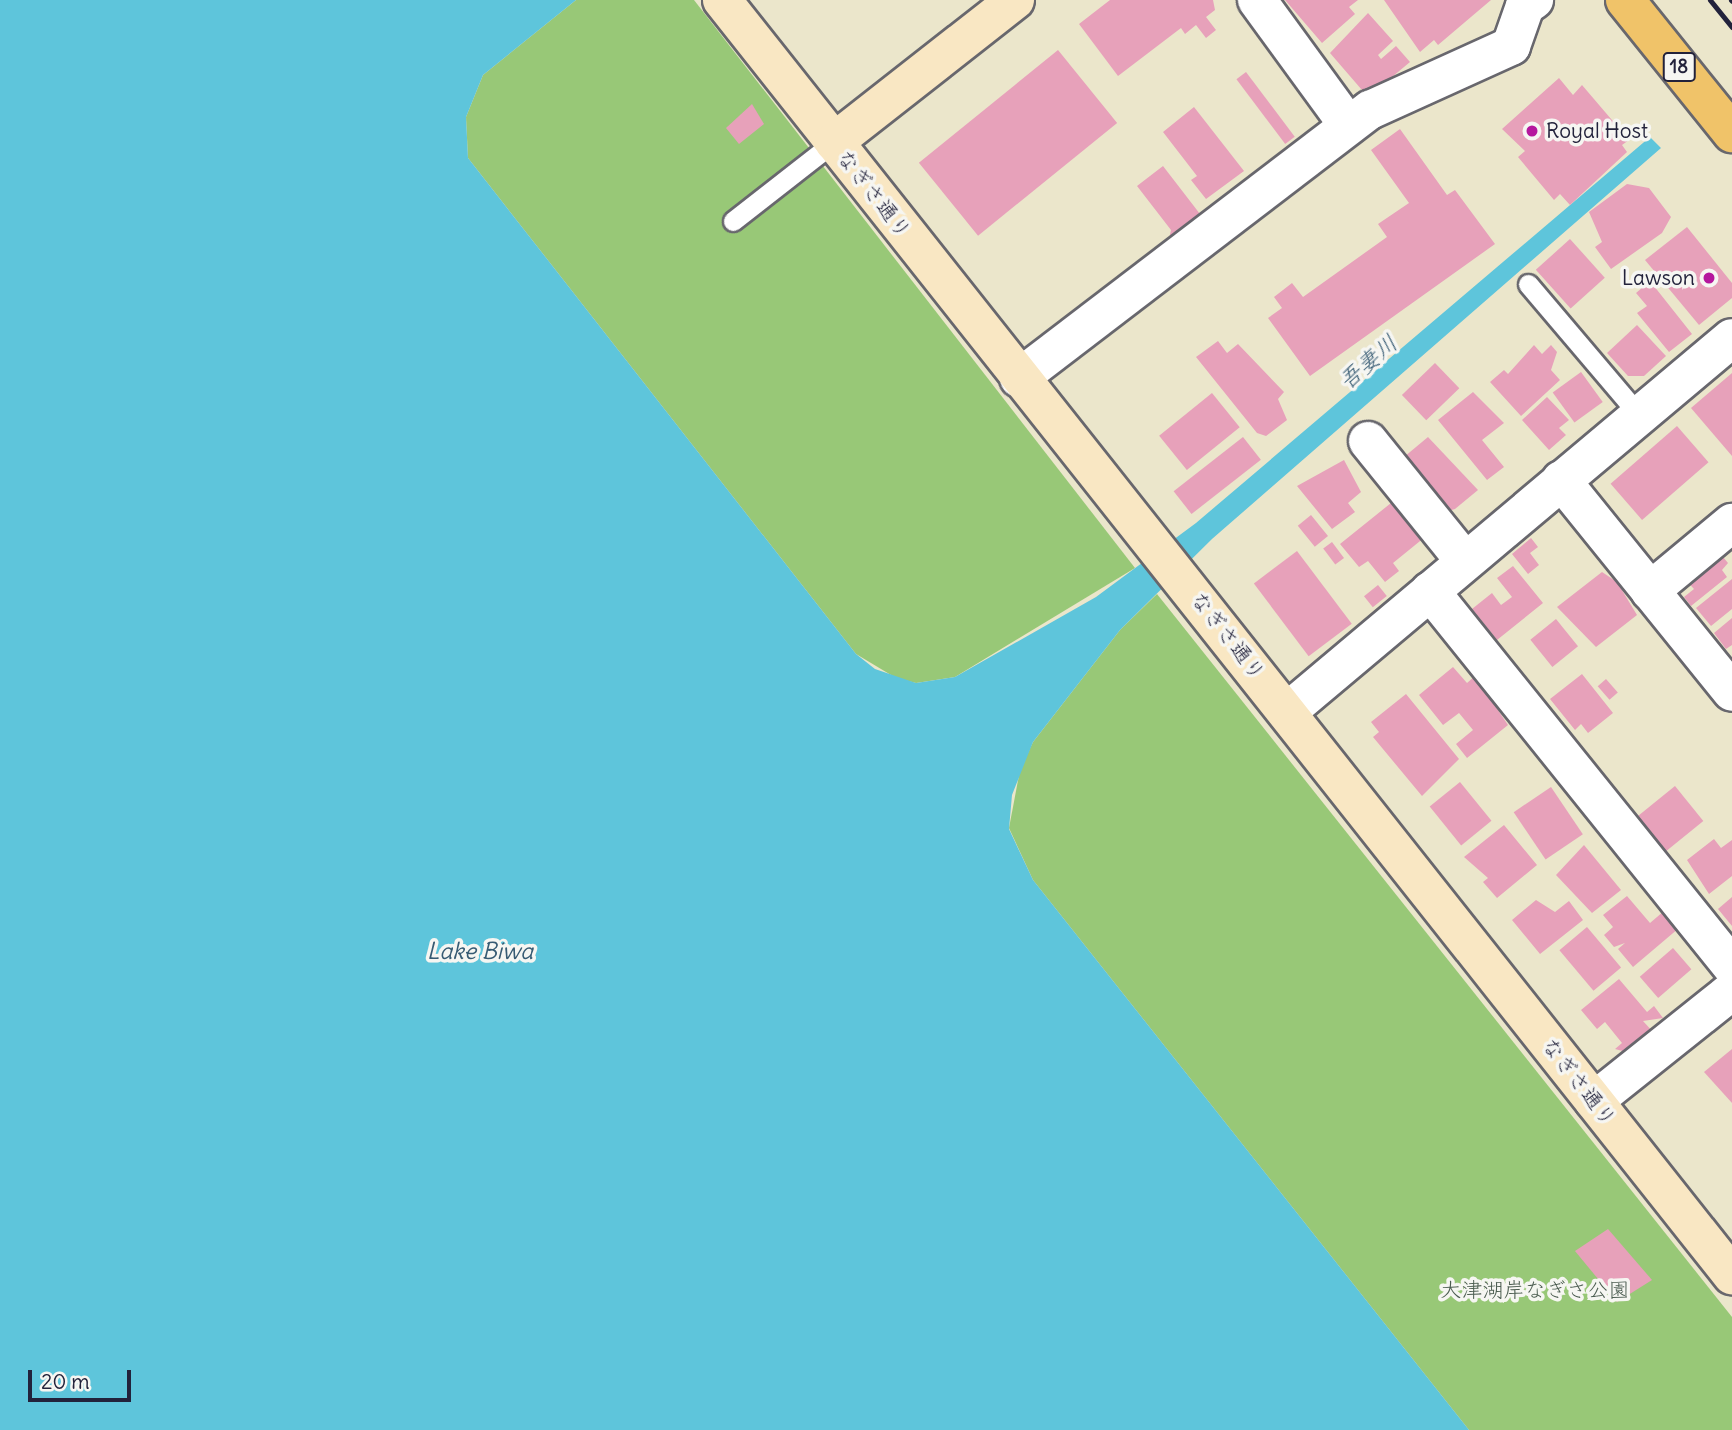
<!DOCTYPE html>
<html>
<head>
<meta charset="utf-8">
<style>
  body { margin:0 }
  #map { position:relative; width:1732px; height:1430px; overflow:hidden; background:#ebe6cb; font-family:Delius,"Klee One",sans-serif }
  div>[style] { position:absolute }
  .green>* { inset:0; background:#98c877 }
  .water>* { inset:0; background:#5ec5db }
  .building>* { inset:0; background:#e7a1ba; transform-origin:0 0 }
  .roads { filter:drop-shadow(2px 0 #68676d) drop-shadow(-2px 0 #68676d) drop-shadow(0 2px #68676d) drop-shadow(0 -2px #68676d) }
  .lane>* { height:19px; margin:-9.5px; padding:0 9.5px; transform-origin:9.5px; border-radius:9.5px; background:#fff }
  .street>* { height:38px; margin:-19px; padding:0 19px; transform-origin:19px; border-radius:19px; background:#fff }
  .secondary>* { height:38px; margin:-19px; padding:0 19px; transform-origin:19px; border-radius:19px; background:#f9e7c3 }
  .primary>* { height:38px; margin:-19px; padding:0 19px; transform-origin:19px; border-radius:19px; background:#f0c369 }
  .rail>* { height:5px; margin:-2.5px; padding:0 2.5px; transform-origin:2.5px; border-radius:2.5px; background:#22223b }
  .dots>* { width:19px; height:19px; translate:-50% -50%; box-sizing:border-box; border:4px solid #f6f6f2; border-radius:50% }
  span { translate:-50% -50%; white-space:nowrap; text-align:center; line-height:1.15; -webkit-text-stroke:7px #f6f6f2; paint-order:stroke }
  .shield-label span { padding:2px 5px; background:#f6f6f2; border:2px solid; border-radius:5px; -webkit-text-stroke-width:0 }
  .shield-label { font-size:19px; color:#22223b; font-weight:700 }
  .poi-label { font-size:21px; color:#22223b }
  .left { translate:0 -50%; text-align:left }
  .right { translate:-100% -50%; text-align:right }
  .street-label { font-size:21px; color:#22223b }
  .park-label { font-size:21px; color:#4b5c50 }
  .water-label { font-size:23px; color:#375b73; font-style:italic }
  .scale { position:absolute; left:28px; top:1370px; width:103px; height:32px; box-sizing:border-box; border:4px solid #22223b; border-top:0; padding-left:9px; font-size:21px; line-height:24px; white-space:nowrap; color:#22223b; -webkit-text-stroke:5px #f6f6f2; paint-order:stroke }
</style>
</head>
<body>
<div id="map">
  <div class="green">
    <i style="clip-path:polygon(576px 0,694px 0,1135px 568px,955px 677px,916px 683px,896px 678px,856px 654px,468px 158px,466px 117px,483px 75px)"></i>
    <i style="clip-path:polygon(1157px 594px,1732px 1317px,1732px 1430px,1469px 1430px,1033px 880px,1009px 828px,1020px 770px,1033px 742px,1120px 630px)"></i>
  </div>
  <div class="water">
    <i style="clip-path:polygon(0 0,576px 0,483px 75px,466px 117px,468px 158px,856px 654px,875px 669px,916px 683px,955px 677px,1096px 597px,1196px 523px,1650px 137px,1661px 148px,1212px 539px,1120px 630px,1033px 742px,1012px 795px,1009px 829px,1033px 880px,1469px 1430px,0 1430px)"></i>
  </div>
  <div class="building">
    <i style="clip-path:polygon(1110px 0,1213px 0,1215px 10px,1206px 17px,1216px 30px,1206px 38px,1196px 25px,1185px 34px,1181px 28px,1118px 76px,1079px 24px)"></i>
    <i style="clip-path:polygon(1285px 0,1358px 0,1349px 7px,1355px 14px,1322px 43px)"></i>
    <i style="clip-path:polygon(1384px 0,1491px 0,1438px 45px,1434px 40px,1420px 52px)"></i>
    <i style="clip-path:polygon(1368px 13px,1393px 41px,1378px 55px,1381px 59px,1396px 46px,1410px 62px,1368px 97px,1330px 53px)"></i>
    <i style="left:1058px;top:50px;width:94px;height:179px;rotate:51deg"></i>
    <i style="left:1246px;top:72px;width:81px;height:12px;rotate:53deg"></i>
    <i style="clip-path:polygon(1559px 78px,1573px 95px,1582px 85px,1629px 140px,1622px 145px,1627px 152px,1570px 205px,1560px 194px,1554px 200px,1518px 157px,1525px 151px,1502px 129px)"></i>
    <i style="clip-path:polygon(752px 104px,764px 124px,739px 144px,726px 128px)"></i>
    <i style="clip-path:polygon(1194px 107px,1244px 171px,1206px 199px,1191px 180px,1197px 176px,1163px 132px)"></i>
    <i style="clip-path:polygon(1400px 129px,1447px 195px,1455px 190px,1495px 244px,1310px 376px,1268px 318px,1282px 308px,1274px 297px,1292px 283px,1303px 297px,1387px 237px,1378px 224px,1409px 203px,1371px 150px)"></i>
    <i style="clip-path:polygon(1163px 166px,1200px 214px,1169px 239px,1171px 230px,1137px 186px)"></i>
    <i style="clip-path:polygon(1627px 184px,1649px 188px,1671px 217px,1662px 233px,1611px 269px,1595px 247px,1602px 242px,1589px 212px)"></i>
    <i style="clip-path:polygon(1687px 227px,1732px 283px,1732px 298px,1699px 325px,1645px 260px)"></i>
    <i style="left:1570px;top:239px;width:52px;height:46px;rotate:48deg"></i>
    <i style="clip-path:polygon(1650px 281px,1692px 334px,1669px 352px,1637px 313px,1647px 306px,1636px 293px)"></i>
    <i style="clip-path:polygon(1637px 325px,1666px 356px,1644px 376px,1628px 376px,1607px 353px)"></i>
    <i style="clip-path:polygon(1218px 341px,1227px 353px,1238px 344px,1284px 392px,1278px 399px,1287px 420px,1266px 436px,1257px 433px,1196px 357px)"></i>
    <i style="clip-path:polygon(1534px 345px,1542px 354px,1551px 345px,1557px 352px,1551px 370px,1560px 380px,1521px 416px,1490px 382px,1504px 370px,1508px 374px)"></i>
    <i style="left:1435px;top:363px;width:35px;height:46px;rotate:46deg"></i>
    <i style="left:1581px;top:372px;width:37px;height:35px;rotate:54deg"></i>
    <i style="clip-path:polygon(1732px 373px,1732px 456px,1691px 408px)"></i>
    <i style="clip-path:polygon(1473px 392px,1504px 423px,1482px 440px,1504px 467px,1487px 480px,1438px 420px)"></i>
    <i style="left:1212px;top:393px;width:44px;height:68px;rotate:51deg"></i>
    <i style="clip-path:polygon(1547px 397px,1569px 420px,1559px 428px,1566px 435px,1549px 450px,1522px 420px)"></i>
    <i style="left:1677px;top:426px;width:48px;height:88px;rotate:49deg"></i>
    <i style="left:1243px;top:437px;width:29px;height:88px;rotate:52deg"></i>
    <i style="clip-path:polygon(1428px 437px,1478px 490px,1455px 509px,1448px 511px,1404px 457px)"></i>
    <i style="clip-path:polygon(1344px 460px,1361px 492px,1348px 503px,1355px 512px,1332px 529px,1297px 486px)"></i>
    <i style="clip-path:polygon(1390px 494px,1425px 537px,1393px 563px,1399px 571px,1385px 582px,1368px 561px,1359px 567px,1340px 544px,1391px 503px)"></i>
    <i style="left:1311px;top:515px;width:27px;height:17px;rotate:51deg"></i>
    <i style="clip-path:polygon(1531px 538px,1538px 547px,1530px 553px,1539px 565px,1528px 574px,1512px 554px)"></i>
    <i style="left:1332px;top:542px;width:20px;height:11px;rotate:53deg"></i>
    <i style="left:1297px;top:551px;width:91px;height:54px;rotate:53deg"></i>
    <i style="clip-path:polygon(1718px 551px,1728px 563px,1722px 570px,1727px 577px,1691px 606px,1684px 597px,1694px 589px,1684px 578px)"></i>
    <i style="clip-path:polygon(1513px 566px,1543px 603px,1497px 640px,1472px 609px,1492px 593px,1501px 605px,1512px 597px,1497px 578px)"></i>
    <i style="clip-path:polygon(1602px 572px,1617px 582px,1637px 615px,1596px 647px,1557px 607px)"></i>
    <i style="clip-path:polygon(1732px 579px,1732px 609px,1711px 626px,1696px 608px)"></i>
    <i style="left:1378px;top:585px;width:14px;height:18px;rotate:51deg"></i>
    <i style="clip-path:polygon(1732px 618px,1732px 645px,1726px 649px,1714px 633px)"></i>
    <i style="left:1556px;top:619px;width:35px;height:33px;rotate:51deg"></i>
    <i style="clip-path:polygon(1453px 667px,1467px 683px,1475px 676px,1508px 725px,1467px 758px,1456px 744px,1473px 730px,1459px 713px,1443px 725px,1419px 695px)"></i>
    <i style="clip-path:polygon(1582px 674px,1613px 713px,1588px 733px,1581px 724px,1575px 730px,1550px 699px)"></i>
    <i style="left:1606px;top:679px;width:18px;height:11px;rotate:49deg"></i>
    <i style="clip-path:polygon(1406px 694px,1459px 759px,1422px 796px,1373px 737px,1379px 732px,1371px 722px)"></i>
    <i style="left:1460px;top:782px;width:50px;height:39px;rotate:51deg"></i>
    <i style="left:1675px;top:786px;width:45px;height:48px;rotate:51deg"></i>
    <i style="left:1551px;top:787px;width:57px;height:45px;rotate:56deg"></i>
    <i style="clip-path:polygon(1504px 825px,1537px 865px,1497px 898px,1483px 882px,1488px 878px,1464px 857px)"></i>
    <i style="clip-path:polygon(1714px 839px,1721px 848px,1732px 840px,1732px 876px,1709px 894px,1687px 860px)"></i>
    <i style="clip-path:polygon(1584px 845px,1621px 890px,1592px 913px,1556px 875px)"></i>
    <i style="clip-path:polygon(1627px 896px,1650px 923px,1664px 911px,1679px 928px,1633px 967px,1618px 949px,1625px 943px,1614px 947px,1604px 935px,1613px 927px,1603px 915px)"></i>
    <i style="clip-path:polygon(1732px 897px,1732px 926px,1718px 909px)"></i>
    <i style="clip-path:polygon(1536px 900px,1555px 912px,1569px 901px,1583px 920px,1540px 954px,1512px 920px)"></i>
    <i style="left:1587px;top:927px;width:53px;height:36px;rotate:50deg"></i>
    <i style="left:1673px;top:948px;width:28px;height:44px;rotate:49deg"></i>
    <i style="clip-path:polygon(1619px 979px,1647px 1012px,1654px 1006px,1663px 1018px,1643px 1021px,1654px 1033px,1630px 1053px,1615px 1049px,1622px 1043px,1605px 1022px,1597px 1029px,1581px 1010px)"></i>
    <i style="clip-path:polygon(1732px 1049px,1732px 1103px,1704px 1072px)"></i>
    <i style="clip-path:polygon(1608px 1229px,1652px 1280px,1617px 1302px,1575px 1251px)"></i>
  </div>
  <div class="roads">
    <div class="lane">
      <i style="left:733px;top:221px;width:128px;rotate:-38deg"></i>
      <i style="left:1528px;top:284px;width:172px;rotate:49.7deg"></i>
    </div>
    <div class="street">
      <i style="left:1257px;top:0;width:155px;rotate:53.9deg"></i>
      <i style="left:1019px;top:378px;width:442px;rotate:-37.4deg"></i>
      <i style="left:1370px;top:110px;width:155px;rotate:-24.4deg"></i>
      <i style="left:1511px;top:46px;width:42px;rotate:-70.7deg"></i>
      <i style="left:1525px;top:6px;width:11px;rotate:-34deg"></i>
      <i style="left:1368px;top:441px;width:154px;rotate:51.1deg"></i>
      <i style="left:1561px;top:480px;width:272px;rotate:51.1deg"></i>
      <i style="left:1430px;top:591px;width:481px;rotate:51.2deg"></i>
      <i style="left:1650px;top:591px;width:107px;rotate:-39.7deg"></i>
      <i style="left:1287px;top:712px;width:581px;rotate:-40.05deg"></i>
      <i style="left:1594px;top:1101px;width:176px;rotate:-38.6deg"></i>
    </div>
    <div class="secondary">
      <i style="left:722px;top:0;width:1627px;rotate:51.62deg"></i>
      <i style="left:834px;top:142px;width:230px;rotate:-38.1deg"></i>
    </div>
    <div class="primary">
      <i style="left:1625px;top:0;width:171px;rotate:51.2deg"></i>
    </div>
  </div>
  <div class="rail">
    <i style="left:1710px;top:0;width:35px;rotate:51deg"></i>
    <i style="left:1731px;top:0;width:1px;rotate:45deg"></i>
  </div>
  <div class="dots">
    <i style="left:1532px;top:131px;background:#b5179e"></i>
    <i style="left:1709px;top:278px;background:#b5179e"></i>
  </div>
  <div class="shield-label">
    <span style="left:1679px;top:67px">18</span>
  </div>
  <div class="poi-label">
    <span class="left" style="left:1546px;top:131px">Royal Host</span>
    <span class="right" style="left:1695px;top:278px">Lawson</span>
  </div>
  <div class="street-label">
    <span style="left:874px;top:194px;rotate:52deg">なぎさ通り</span>
    <span style="left:1228px;top:636px;rotate:52deg">なぎさ通り</span>
    <span style="left:1579px;top:1082px;rotate:52deg">なぎさ通り</span>
  </div>
  <div class="park-label">
    <span style="left:1535px;top:1290px">大津湖岸なぎさ公園</span>
  </div>
  <div class="water-label">
    <span style="left:1368px;top:362px;rotate:-41deg">吾妻川</span>
    <span style="left:480px;top:951px">Lake Biwa</span>
  </div>
  <div class="scale">20 m</div>
</div>
</body>
</html>
